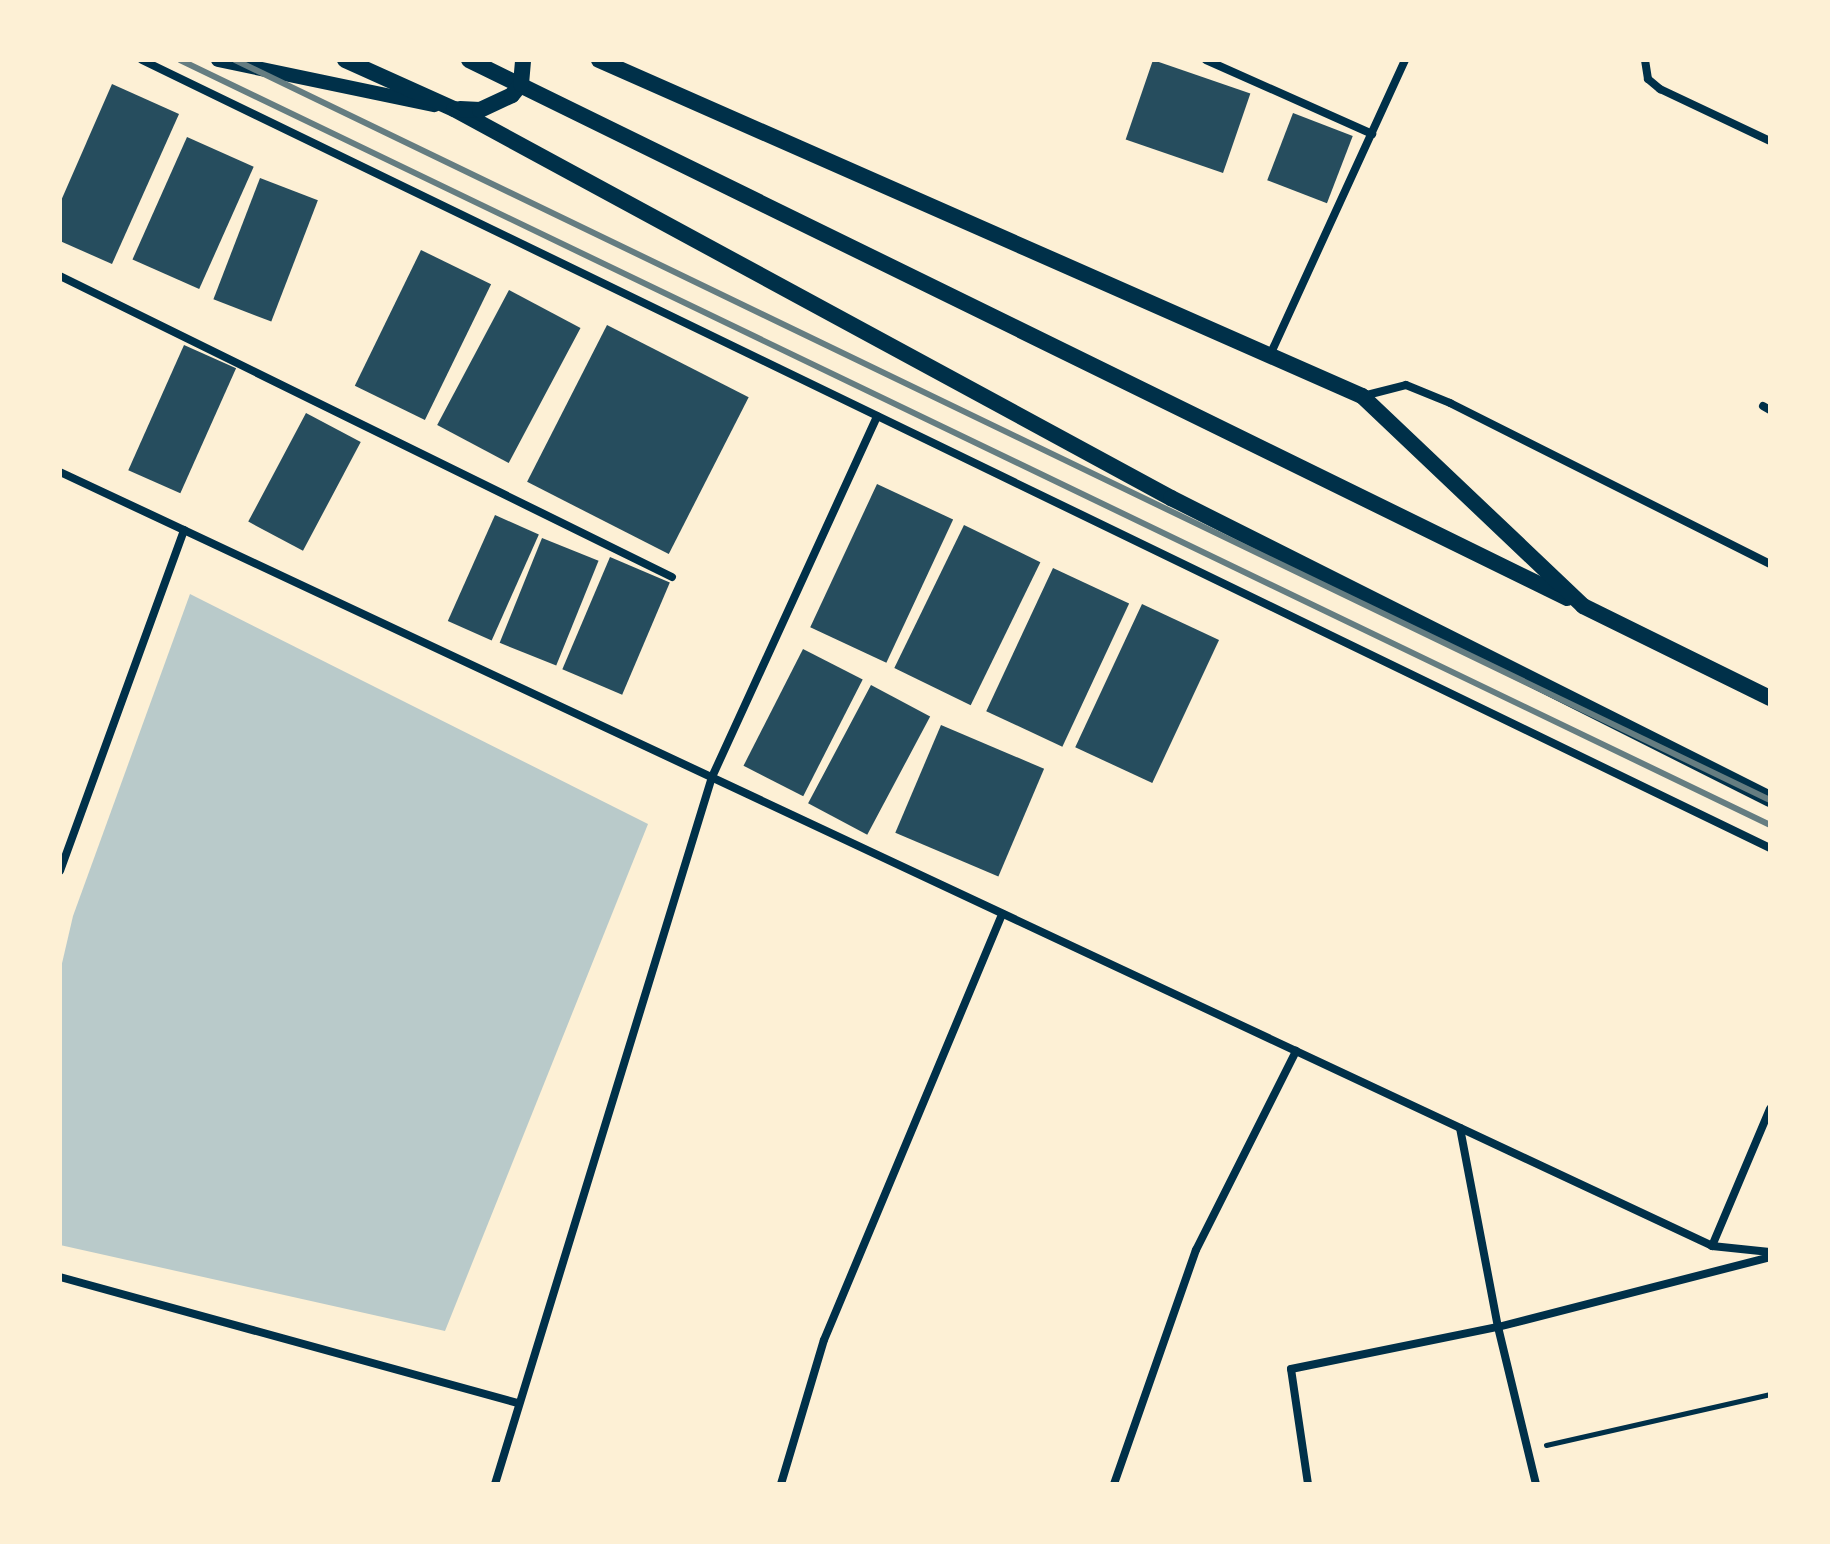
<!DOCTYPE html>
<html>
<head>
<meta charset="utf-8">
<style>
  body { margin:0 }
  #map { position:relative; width:1830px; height:1544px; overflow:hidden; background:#fdf0d5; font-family:"Source Serif 4",serif }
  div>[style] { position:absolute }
  .green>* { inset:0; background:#b9caca }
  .building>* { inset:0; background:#264d5e; transform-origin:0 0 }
  .path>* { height:5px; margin:-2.5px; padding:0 2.5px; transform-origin:2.5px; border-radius:2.5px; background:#003049 }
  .minor>* { height:8px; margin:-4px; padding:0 4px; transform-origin:4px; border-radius:4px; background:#003049 }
  .tertiary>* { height:14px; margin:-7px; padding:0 7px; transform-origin:7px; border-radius:7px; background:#003049 }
  .secondary>* { height:16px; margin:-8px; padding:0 8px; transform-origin:8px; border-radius:8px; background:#003049 }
  .rail>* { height:6px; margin:-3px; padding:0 3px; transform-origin:3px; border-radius:3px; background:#657d81 }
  span { translate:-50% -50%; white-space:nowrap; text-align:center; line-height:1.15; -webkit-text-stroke:6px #fdf0d5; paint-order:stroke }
  .frame { position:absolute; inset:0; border:62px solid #fdf0d5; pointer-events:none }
</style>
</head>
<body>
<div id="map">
  <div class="green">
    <i style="clip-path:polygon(190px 594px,648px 824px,445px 1331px,60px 1245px,60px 972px,73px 916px)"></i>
  </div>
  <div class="building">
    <i style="left:1153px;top:60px;width:103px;height:84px;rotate:19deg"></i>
    <i style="clip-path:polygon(112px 84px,179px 114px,112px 264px,60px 241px,60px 203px)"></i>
    <i style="left:1293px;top:113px;width:64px;height:72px;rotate:21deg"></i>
    <i style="left:187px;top:137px;width:73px;height:134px;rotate:24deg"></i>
    <i style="left:260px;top:178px;width:62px;height:130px;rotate:21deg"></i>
    <i style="left:421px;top:250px;width:78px;height:151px;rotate:26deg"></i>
    <i style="left:509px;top:290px;width:81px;height:153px;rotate:28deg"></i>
    <i style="left:607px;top:325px;width:159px;height:176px;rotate:27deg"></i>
    <i style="left:184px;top:345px;width:57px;height:137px;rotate:24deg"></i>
    <i style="left:306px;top:413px;width:62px;height:123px;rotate:28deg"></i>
    <i style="left:877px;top:484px;width:84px;height:158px;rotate:25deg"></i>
    <i style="left:495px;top:515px;width:48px;height:116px;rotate:24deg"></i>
    <i style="left:964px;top:525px;width:85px;height:159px;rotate:26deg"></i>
    <i style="left:542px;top:538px;width:61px;height:113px;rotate:22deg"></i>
    <i style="left:610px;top:557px;width:65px;height:122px;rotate:23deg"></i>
    <i style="left:1053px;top:568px;width:84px;height:158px;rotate:25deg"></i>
    <i style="left:1142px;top:604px;width:85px;height:158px;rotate:25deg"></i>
    <i style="left:803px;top:649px;width:67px;height:131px;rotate:27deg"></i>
    <i style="left:871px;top:685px;width:67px;height:134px;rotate:28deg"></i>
    <i style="left:941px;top:725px;width:112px;height:117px;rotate:23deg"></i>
  </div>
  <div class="path">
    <i style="left:1546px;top:1445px;width:230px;rotate:-12.8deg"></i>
  </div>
  <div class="minor">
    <i style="left:142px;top:60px;width:1809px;rotate:25.83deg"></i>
    <i style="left:1206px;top:60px;width:182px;rotate:24deg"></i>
    <i style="left:1645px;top:60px;width:19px;rotate:81deg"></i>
    <i style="left:1648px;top:79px;width:16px;rotate:40deg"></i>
    <i style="left:1660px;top:89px;width:122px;rotate:25.3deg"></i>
    <i style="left:60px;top:276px;width:682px;rotate:26.19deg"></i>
    <i style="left:1270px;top:355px;width:324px;rotate:-65.4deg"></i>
    <i style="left:1363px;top:396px;width:44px;rotate:-14.3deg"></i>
    <i style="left:1406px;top:385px;width:48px;rotate:22.2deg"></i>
    <i style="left:1450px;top:403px;width:358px;rotate:26.7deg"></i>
    <i style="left:1763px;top:406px;width:8px;rotate:30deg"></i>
    <i style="left:60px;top:472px;width:1824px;rotate:25.1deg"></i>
    <i style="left:1712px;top:1246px;width:58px;rotate:5.9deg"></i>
    <i style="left:60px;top:871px;width:363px;rotate:-70deg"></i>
    <i style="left:1460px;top:1128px;width:203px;rotate:79.2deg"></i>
    <i style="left:1498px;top:1327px;width:162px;rotate:76.4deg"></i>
    <i style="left:1712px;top:1246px;width:149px;rotate:-67.1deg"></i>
    <i style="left:60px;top:1277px;width:476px;rotate:15.4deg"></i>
    <i style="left:495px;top:1484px;width:740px;rotate:-72.94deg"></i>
    <i style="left:712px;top:777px;width:397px;rotate:-65.4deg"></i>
    <i style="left:781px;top:1484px;width:150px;rotate:-73.4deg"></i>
    <i style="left:824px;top:1340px;width:462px;rotate:-67.3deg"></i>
    <i style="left:1114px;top:1484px;width:248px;rotate:-70.7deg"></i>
    <i style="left:1196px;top:1250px;width:223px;rotate:-63.3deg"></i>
    <i style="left:1308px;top:1484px;width:116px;rotate:-98.4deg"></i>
    <i style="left:1291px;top:1369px;width:211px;rotate:-11.5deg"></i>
    <i style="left:1498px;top:1327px;width:281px;rotate:-14.4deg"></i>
  </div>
  <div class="tertiary">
    <i style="left:218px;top:60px;width:221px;rotate:11.8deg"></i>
  </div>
  <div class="secondary">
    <i style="left:345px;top:60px;width:120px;rotate:24.2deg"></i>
    <i style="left:454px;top:109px;width:816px;rotate:28.48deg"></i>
    <i style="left:1171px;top:498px;width:670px;rotate:26.68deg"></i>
    <i style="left:469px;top:60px;width:1223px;rotate:26.1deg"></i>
    <i style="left:599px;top:60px;width:834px;rotate:23.77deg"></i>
    <i style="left:1362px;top:396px;width:305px;rotate:43.5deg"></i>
    <i style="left:1583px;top:606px;width:208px;rotate:26.2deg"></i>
    <i style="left:460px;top:109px;width:20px;rotate:3deg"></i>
    <i style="left:480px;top:110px;width:35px;rotate:-25deg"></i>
    <i style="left:512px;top:95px;width:14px;rotate:-51deg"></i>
    <i style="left:521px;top:84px;width:24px;rotate:-85deg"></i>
  </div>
  <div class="rail">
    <i style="left:180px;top:60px;width:1764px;rotate:25.69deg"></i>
    <i style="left:235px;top:60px;width:1704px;rotate:25.74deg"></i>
  </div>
  <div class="frame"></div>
</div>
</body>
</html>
